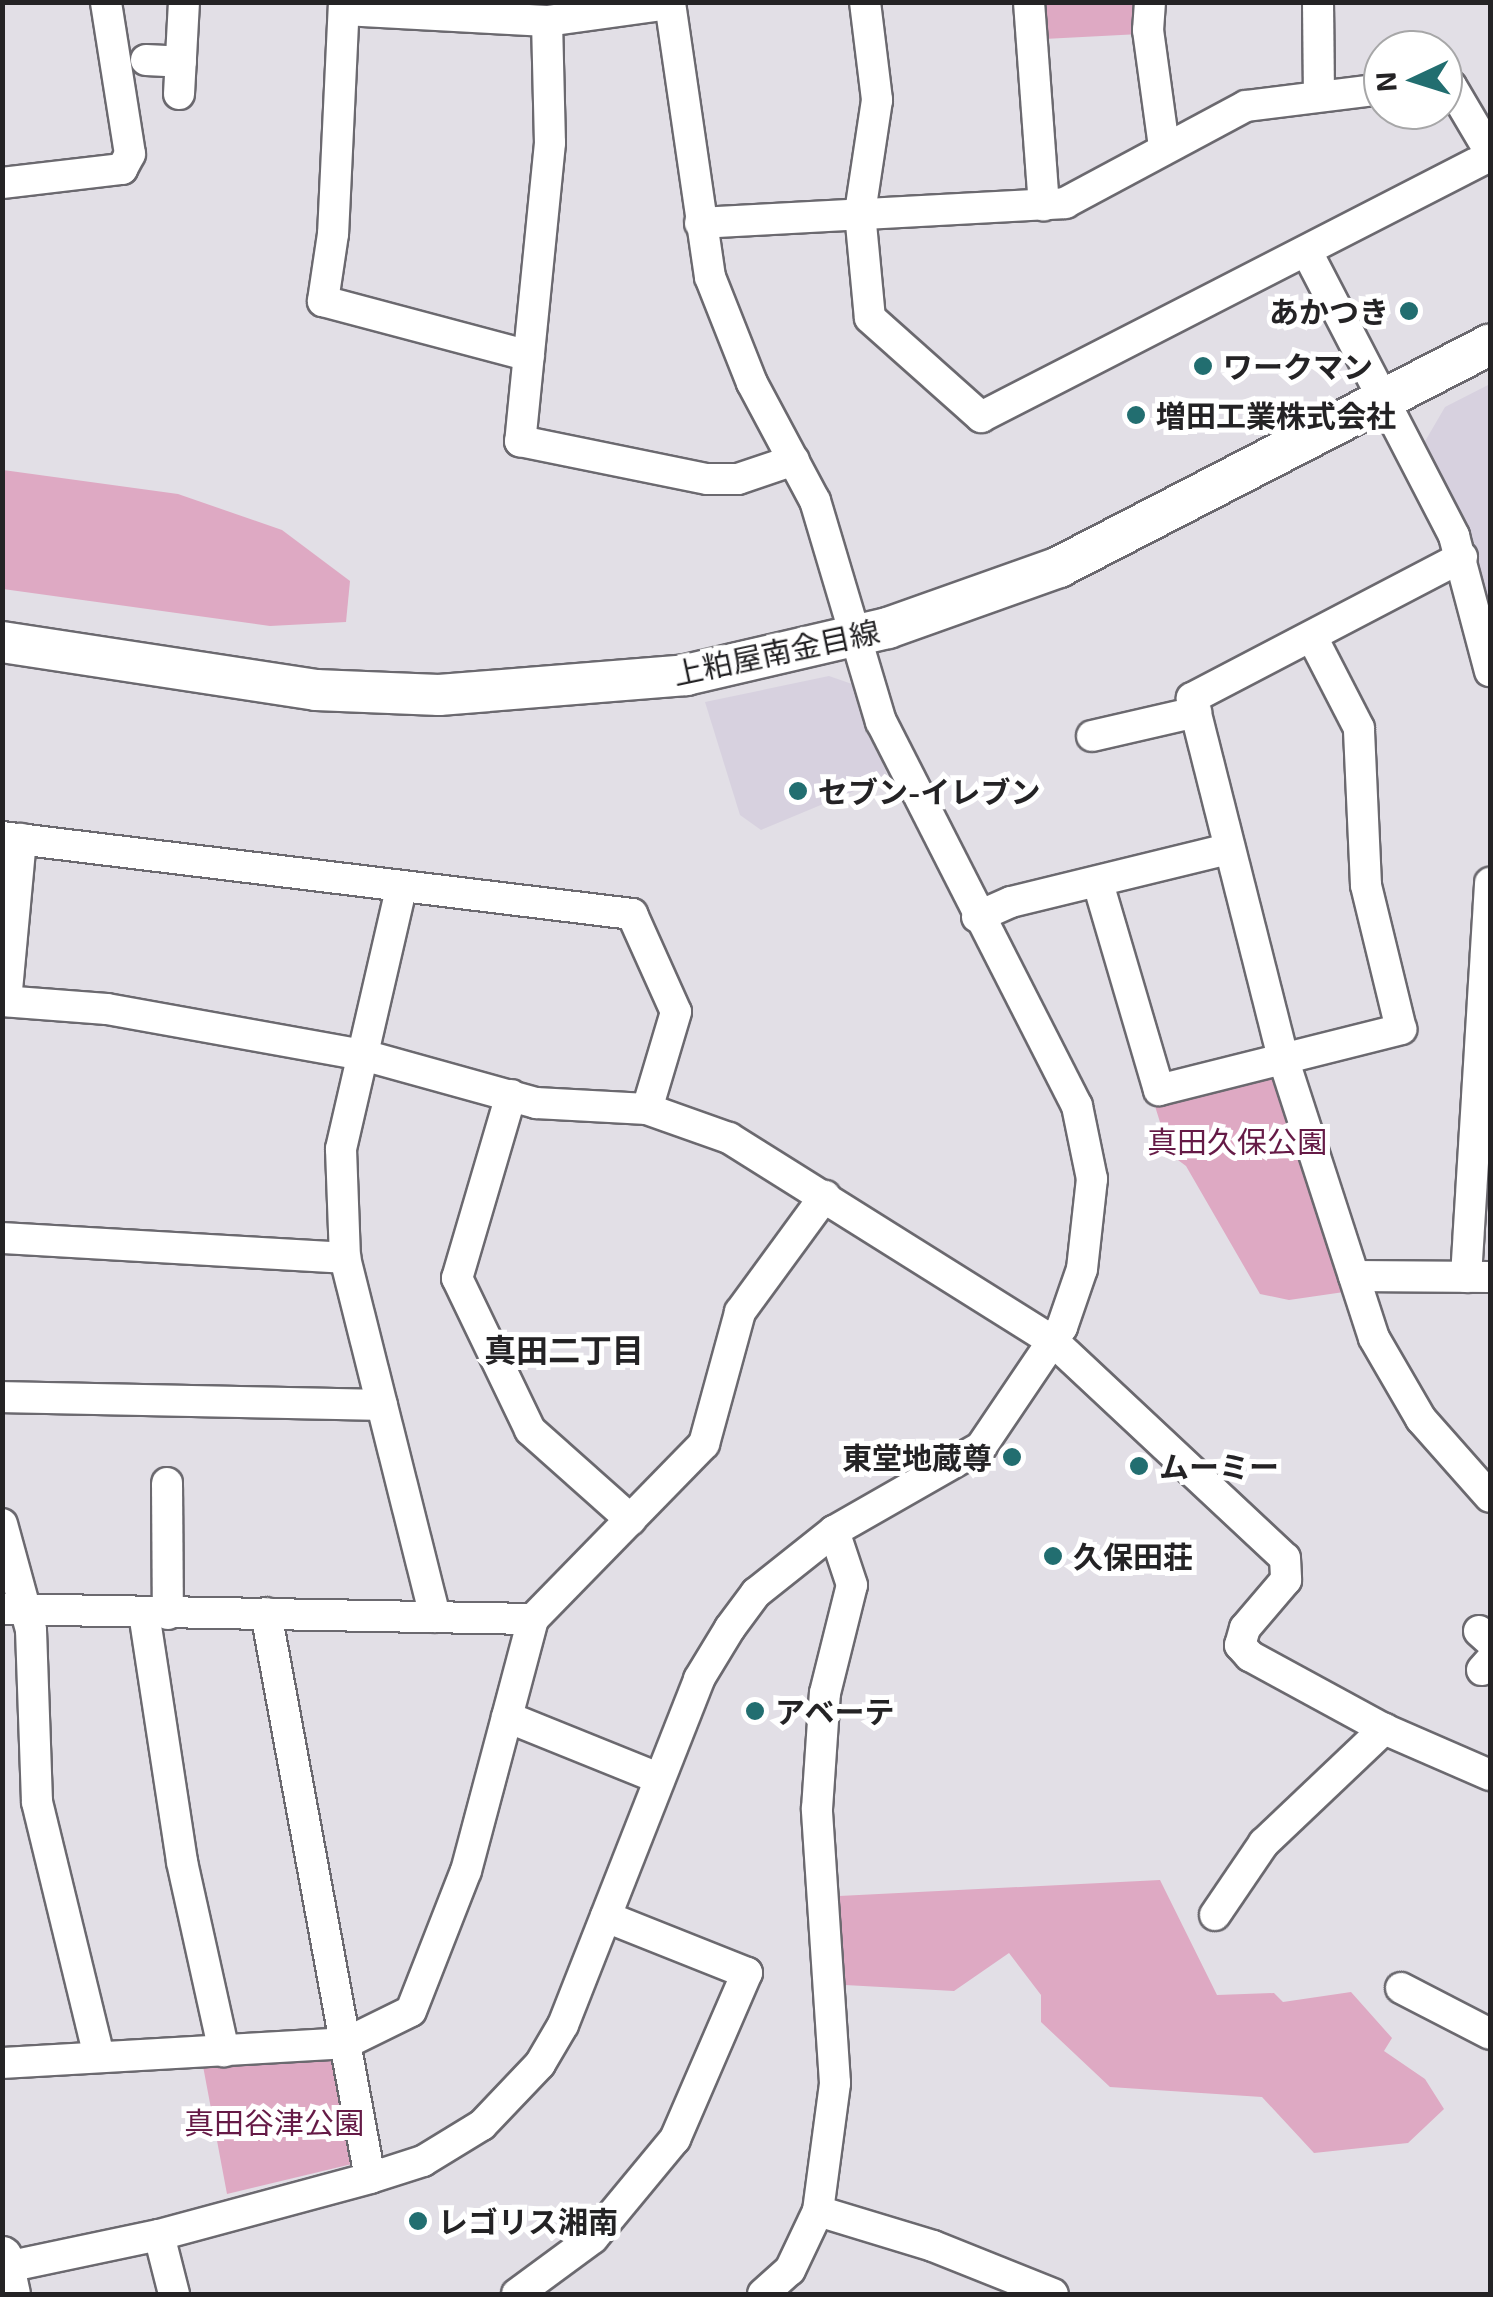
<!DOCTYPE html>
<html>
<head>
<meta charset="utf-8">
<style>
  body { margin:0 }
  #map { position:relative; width:1493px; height:2297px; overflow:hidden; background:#e2dfe6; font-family:"Exo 2","Noto Sans JP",sans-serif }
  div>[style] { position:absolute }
  .built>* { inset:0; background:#d7d1df }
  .green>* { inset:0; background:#dea9c3 }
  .roads { filter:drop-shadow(2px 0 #6b696f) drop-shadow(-2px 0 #6b696f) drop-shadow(0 2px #6b696f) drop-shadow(0 -2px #6b696f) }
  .street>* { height:30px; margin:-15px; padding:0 15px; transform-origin:15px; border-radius:15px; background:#fff }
  .secondary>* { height:40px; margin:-20px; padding:0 20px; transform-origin:20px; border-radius:20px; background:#fff }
  .dots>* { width:28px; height:28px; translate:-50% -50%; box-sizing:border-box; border:5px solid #fff; border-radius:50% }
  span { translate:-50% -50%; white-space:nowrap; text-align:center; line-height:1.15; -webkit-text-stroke:10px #fff; paint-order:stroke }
  .poi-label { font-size:30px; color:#242325; font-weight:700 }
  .right { translate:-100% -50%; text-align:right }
  .left { translate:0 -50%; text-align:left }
  .street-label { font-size:30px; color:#242325 }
  .park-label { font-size:30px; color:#651a46 }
  .neighbourhood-label { font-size:32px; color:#242325; font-weight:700 }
  .frame { position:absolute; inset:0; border:5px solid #242325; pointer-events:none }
  .north { position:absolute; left:1363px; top:30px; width:100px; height:100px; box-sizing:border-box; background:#fff; border:2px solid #a7a7a8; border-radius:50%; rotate:266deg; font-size:28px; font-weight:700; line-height:40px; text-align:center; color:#242325 }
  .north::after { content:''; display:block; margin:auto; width:35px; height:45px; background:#226e70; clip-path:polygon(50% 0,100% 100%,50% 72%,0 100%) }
</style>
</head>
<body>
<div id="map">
  <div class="built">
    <i style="clip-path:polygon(1490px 384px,1490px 621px,1478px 566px,1424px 443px,1445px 407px)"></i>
    <i style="clip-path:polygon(829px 676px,852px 684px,888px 777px,761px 830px,740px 815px,705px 702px)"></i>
  </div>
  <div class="green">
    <i style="clip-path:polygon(1041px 3px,1142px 3px,1140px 34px,1044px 39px)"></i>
    <i style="clip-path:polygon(3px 470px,178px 494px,282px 530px,350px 581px,346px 622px,270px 626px,3px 589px)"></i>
    <i style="clip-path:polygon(1266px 1076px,1274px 1081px,1344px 1292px,1289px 1300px,1260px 1294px,1186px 1166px,1170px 1154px,1154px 1103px)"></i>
    <i style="clip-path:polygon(1160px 1880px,1217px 1995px,1274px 1993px,1283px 2002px,1351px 1992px,1392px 2038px,1384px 2051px,1425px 2079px,1444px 2109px,1408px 2143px,1314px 2153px,1262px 2097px,1110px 2087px,1041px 2022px,1041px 1995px,1009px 1953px,954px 1991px,845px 1985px,839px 1896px)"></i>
    <i style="clip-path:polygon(329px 2059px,336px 2065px,352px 2164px,227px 2194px,203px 2066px)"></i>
  </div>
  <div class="roads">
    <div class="street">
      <i style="left:344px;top:2px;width:232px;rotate:92.7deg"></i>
      <i style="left:333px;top:234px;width:68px;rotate:98.5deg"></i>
      <i style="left:323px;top:301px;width:213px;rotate:14.9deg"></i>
      <i style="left:865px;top:2px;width:99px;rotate:83deg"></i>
      <i style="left:877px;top:100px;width:114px;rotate:98.6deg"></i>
      <i style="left:860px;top:213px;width:105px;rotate:84.6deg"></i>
      <i style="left:870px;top:318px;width:149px;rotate:41.7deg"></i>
      <i style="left:981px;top:417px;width:572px;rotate:-27.15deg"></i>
      <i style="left:1029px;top:2px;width:204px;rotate:85.8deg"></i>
      <i style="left:1150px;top:2px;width:28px;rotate:94deg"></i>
      <i style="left:1148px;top:30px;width:118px;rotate:82.2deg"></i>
      <i style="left:1318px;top:2px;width:90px;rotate:89.4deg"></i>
      <i style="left:344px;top:10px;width:203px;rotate:3.1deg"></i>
      <i style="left:547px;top:21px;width:124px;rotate:-7.9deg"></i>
      <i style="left:547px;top:21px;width:122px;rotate:88.6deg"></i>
      <i style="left:550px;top:143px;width:300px;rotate:95.7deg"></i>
      <i style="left:520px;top:441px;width:191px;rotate:11.5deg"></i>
      <i style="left:707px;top:479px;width:31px"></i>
      <i style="left:738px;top:479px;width:59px;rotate:-18.7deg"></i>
      <i style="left:146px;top:60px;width:35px;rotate:3deg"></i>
      <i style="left:1443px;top:86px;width:8px"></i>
      <i style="left:1451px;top:86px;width:77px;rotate:59.4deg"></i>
      <i style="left:179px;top:94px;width:92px;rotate:-86.9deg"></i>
      <i style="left:2px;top:183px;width:121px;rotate:-6.7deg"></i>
      <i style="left:122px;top:169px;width:17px;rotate:-62deg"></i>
      <i style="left:130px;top:154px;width:154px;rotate:-99deg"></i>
      <i style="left:700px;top:223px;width:366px;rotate:-3.1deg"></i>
      <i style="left:1065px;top:203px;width:205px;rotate:-28.2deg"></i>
      <i style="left:1246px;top:106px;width:138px;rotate:-7.1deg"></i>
      <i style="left:1307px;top:252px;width:320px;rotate:62.6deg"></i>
      <i style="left:1454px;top:536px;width:140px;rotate:75.1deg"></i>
      <i style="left:1462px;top:557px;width:305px;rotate:152.4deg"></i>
      <i style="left:1192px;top:698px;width:371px;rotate:75.8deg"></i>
      <i style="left:1283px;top:1058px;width:294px;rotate:72deg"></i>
      <i style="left:1374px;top:1338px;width:94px;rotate:59.9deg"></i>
      <i style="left:1421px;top:1419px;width:104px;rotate:48.5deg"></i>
      <i style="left:1092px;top:736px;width:107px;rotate:-13deg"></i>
      <i style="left:2px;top:837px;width:635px;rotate:6.97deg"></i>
      <i style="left:632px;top:914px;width:107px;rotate:65.8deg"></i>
      <i style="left:676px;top:1012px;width:101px;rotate:106.6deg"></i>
      <i style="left:1098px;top:883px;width:216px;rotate:73.6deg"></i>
      <i style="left:1159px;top:1090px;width:250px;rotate:-14.1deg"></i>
      <i style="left:1401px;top:1029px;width:148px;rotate:-103.7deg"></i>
      <i style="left:1366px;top:885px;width:157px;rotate:-92.6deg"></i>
      <i style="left:1359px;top:728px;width:100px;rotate:-117.3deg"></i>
      <i style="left:401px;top:889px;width:267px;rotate:103deg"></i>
      <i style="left:341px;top:1149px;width:109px;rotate:87.9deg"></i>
      <i style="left:345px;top:1258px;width:370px;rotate:75.9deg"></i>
      <i style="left:977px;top:917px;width:37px;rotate:-24deg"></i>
      <i style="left:1011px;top:902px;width:224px;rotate:-13.7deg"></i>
      <i style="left:2px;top:1001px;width:105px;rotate:4.4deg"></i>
      <i style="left:107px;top:1009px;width:260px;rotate:10.2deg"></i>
      <i style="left:363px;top:1055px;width:180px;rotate:15.5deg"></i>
      <i style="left:536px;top:1103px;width:111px;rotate:3.1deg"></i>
      <i style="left:647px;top:1109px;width:87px;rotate:19.5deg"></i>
      <i style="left:729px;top:1138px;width:384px;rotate:32.1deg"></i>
      <i style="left:1054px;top:1342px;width:316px;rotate:43.1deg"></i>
      <i style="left:1285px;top:1558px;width:22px;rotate:87deg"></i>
      <i style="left:1286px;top:1580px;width:63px;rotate:130.5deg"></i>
      <i style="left:1245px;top:1628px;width:18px;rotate:106deg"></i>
      <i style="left:1240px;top:1645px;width:15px;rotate:48deg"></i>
      <i style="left:1250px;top:1656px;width:153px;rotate:28.6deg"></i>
      <i style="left:1384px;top:1729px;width:116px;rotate:23.5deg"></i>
      <i style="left:6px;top:1001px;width:163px;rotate:-84.7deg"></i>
      <i style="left:511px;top:1095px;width:191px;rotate:106.4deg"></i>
      <i style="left:457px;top:1278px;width:169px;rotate:64.3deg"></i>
      <i style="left:530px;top:1430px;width:135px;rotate:41.7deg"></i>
      <i style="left:2px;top:1238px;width:344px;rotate:3.3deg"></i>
      <i style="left:1354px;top:1276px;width:136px;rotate:0.4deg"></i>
      <i style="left:1466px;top:1277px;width:395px;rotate:-86.5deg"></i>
      <i style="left:2px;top:1397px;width:380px;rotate:1.2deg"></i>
      <i style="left:167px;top:1483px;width:131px;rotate:89.6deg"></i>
      <i style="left:2px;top:1524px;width:110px;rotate:74.7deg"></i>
      <i style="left:31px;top:1630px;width:172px;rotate:88deg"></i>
      <i style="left:37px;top:1802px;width:261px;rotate:76.3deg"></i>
      <i style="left:2px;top:1609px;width:531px;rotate:1.08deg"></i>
      <i style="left:144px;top:1613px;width:252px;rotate:81.3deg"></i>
      <i style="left:182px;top:1862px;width:194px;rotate:77.5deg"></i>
      <i style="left:266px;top:1613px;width:574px;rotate:79.57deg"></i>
      <i style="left:1479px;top:1631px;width:15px;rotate:42deg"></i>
      <i style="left:1482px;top:1670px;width:12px;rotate:-48deg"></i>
      <i style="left:507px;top:1717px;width:163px;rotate:22deg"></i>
      <i style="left:1215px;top:1915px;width:87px;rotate:-55.8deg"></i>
      <i style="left:1264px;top:1843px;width:166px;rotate:-43.5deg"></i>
      <i style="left:1401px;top:1988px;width:100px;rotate:27.3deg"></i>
      <i style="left:2px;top:2063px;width:345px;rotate:-3.3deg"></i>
      <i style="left:346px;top:2043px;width:72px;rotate:-26.2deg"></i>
      <i style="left:411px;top:2011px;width:150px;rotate:-68.6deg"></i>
      <i style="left:466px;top:1871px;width:261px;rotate:-75.1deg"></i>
      <i style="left:533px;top:1619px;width:245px;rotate:-45.7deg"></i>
      <i style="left:704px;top:1444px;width:137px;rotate:-74.7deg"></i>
      <i style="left:740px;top:1312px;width:144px;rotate:-53.8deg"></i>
      <i style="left:818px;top:2211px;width:120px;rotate:16.9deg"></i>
      <i style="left:933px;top:2246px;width:129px;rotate:21.8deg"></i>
      <i style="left:159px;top:2235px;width:61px;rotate:75.7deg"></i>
      <i style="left:2px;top:2268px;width:160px;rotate:-11.9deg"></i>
      <i style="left:159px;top:2235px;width:219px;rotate:-15.1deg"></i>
      <i style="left:370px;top:2178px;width:56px;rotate:-17.8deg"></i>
      <i style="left:423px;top:2161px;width:69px;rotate:-31.4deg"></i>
      <i style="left:482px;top:2125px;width:84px;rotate:-46.4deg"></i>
      <i style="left:540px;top:2064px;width:45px;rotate:-59.5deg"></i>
      <i style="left:563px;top:2025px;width:372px;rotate:-68.5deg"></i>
      <i style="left:699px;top:1679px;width:60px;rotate:-58.7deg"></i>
      <i style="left:730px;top:1628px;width:44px;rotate:-53.4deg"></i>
      <i style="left:756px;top:1593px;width:100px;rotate:-38.5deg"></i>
      <i style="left:834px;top:1531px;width:169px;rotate:-29.7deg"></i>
      <i style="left:981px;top:1447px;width:145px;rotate:-56deg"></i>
      <i style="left:1062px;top:1327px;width:61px;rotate:-71deg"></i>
      <i style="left:1082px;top:1269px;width:91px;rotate:-83.7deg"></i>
      <i style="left:1092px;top:1179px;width:75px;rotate:-101.6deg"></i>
      <i style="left:1077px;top:1106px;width:431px;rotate:-117deg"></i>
      <i style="left:881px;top:722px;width:231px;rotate:-106.6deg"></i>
      <i style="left:815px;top:501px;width:134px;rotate:-118.1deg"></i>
      <i style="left:752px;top:383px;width:114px;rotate:-111.6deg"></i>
      <i style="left:710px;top:277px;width:278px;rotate:-98.3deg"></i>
      <i style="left:517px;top:2294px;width:94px;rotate:-36.4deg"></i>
      <i style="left:593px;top:2238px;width:129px;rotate:-50.4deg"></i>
      <i style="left:675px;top:2139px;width:181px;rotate:-66.6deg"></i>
      <i style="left:747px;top:1973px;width:152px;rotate:-158.3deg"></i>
      <i style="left:763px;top:2294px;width:36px;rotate:-42deg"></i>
      <i style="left:790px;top:2270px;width:65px;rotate:-64.6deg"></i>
      <i style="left:818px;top:2211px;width:129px;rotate:-82.4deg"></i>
      <i style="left:835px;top:2083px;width:275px;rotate:-93.8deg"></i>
      <i style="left:817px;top:1809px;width:116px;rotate:-86.1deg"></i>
      <i style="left:825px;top:1693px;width:111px;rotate:-76deg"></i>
      <i style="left:852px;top:1585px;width:57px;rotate:-108.4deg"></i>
    </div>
    <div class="secondary">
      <i style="left:2px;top:642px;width:318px;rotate:8.7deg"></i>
      <i style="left:316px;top:690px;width:123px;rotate:2.3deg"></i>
      <i style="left:439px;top:695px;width:248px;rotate:-4.6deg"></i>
      <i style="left:686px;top:675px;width:207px;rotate:-13.1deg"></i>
      <i style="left:888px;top:628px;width:182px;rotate:-19.6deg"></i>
      <i style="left:1059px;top:567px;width:485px;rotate:-27.3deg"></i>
      <i style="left:2px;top:2257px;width:38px;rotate:78deg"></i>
    </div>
  </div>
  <div class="dots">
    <i style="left:1409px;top:311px;background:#226e70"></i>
    <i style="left:1203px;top:366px;background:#226e70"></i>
    <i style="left:1136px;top:415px;background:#226e70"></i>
    <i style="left:798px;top:791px;background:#226e70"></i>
    <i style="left:1012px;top:1457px;background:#226e70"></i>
    <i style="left:1139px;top:1466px;background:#226e70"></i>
    <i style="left:1053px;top:1556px;background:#226e70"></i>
    <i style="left:755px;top:1711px;background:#226e70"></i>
    <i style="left:418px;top:2221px;background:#226e70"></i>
  </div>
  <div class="poi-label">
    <span class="right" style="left:1389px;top:311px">あかつき</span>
    <span class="left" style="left:1223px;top:366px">ワークマン</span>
    <span class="left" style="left:1156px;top:415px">増田工業株式会社</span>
    <span class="left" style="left:818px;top:791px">セブン-イレブン</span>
    <span class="right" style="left:992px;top:1457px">東堂地蔵尊</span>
    <span class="left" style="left:1159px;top:1466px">ムーミー</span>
    <span class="left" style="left:1073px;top:1556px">久保田荘</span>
    <span class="left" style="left:775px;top:1711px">アベーテ</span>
    <span class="left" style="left:438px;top:2221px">レゴリス湘南</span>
  </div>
  <div class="street-label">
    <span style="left:776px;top:652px;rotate:-12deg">上粕屋南金目線</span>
  </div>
  <div class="park-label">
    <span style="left:1237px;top:1141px">真田久保公園</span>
    <span style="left:274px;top:2122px">真田谷津公園</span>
  </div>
  <div class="neighbourhood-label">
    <span style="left:564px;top:1349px">真田二丁目</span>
  </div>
  <div class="frame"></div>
  <div class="north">N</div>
</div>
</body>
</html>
